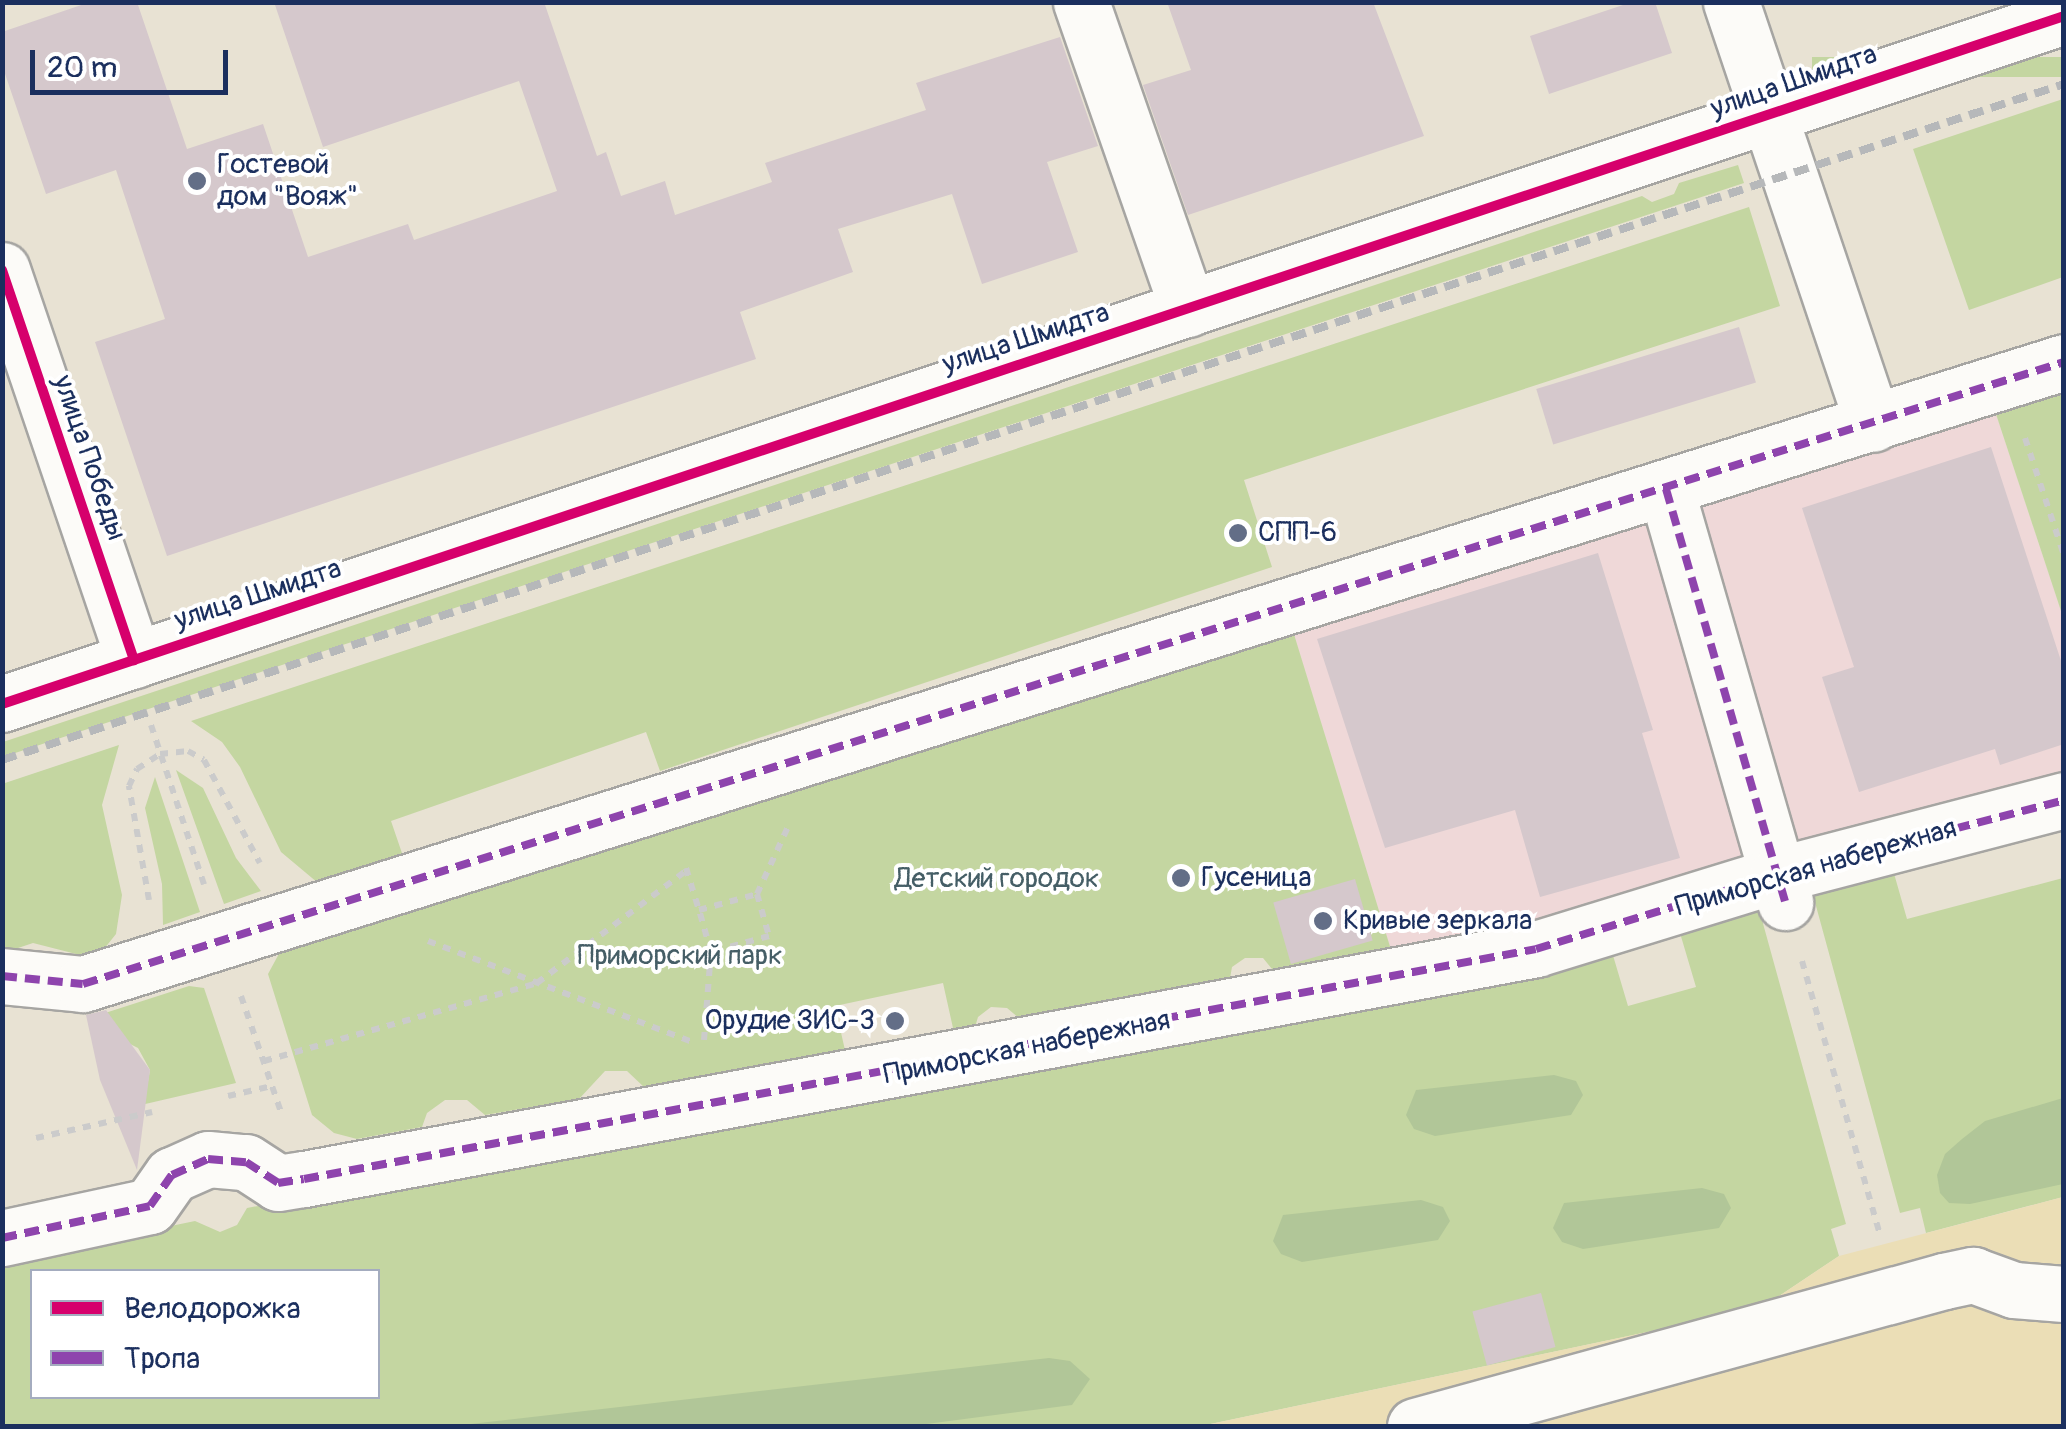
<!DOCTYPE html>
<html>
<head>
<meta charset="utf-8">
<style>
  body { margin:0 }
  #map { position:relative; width:2066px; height:1429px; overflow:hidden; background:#e8e2d3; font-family:Pangolin,sans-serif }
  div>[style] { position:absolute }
  .built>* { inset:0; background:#efd8d8 }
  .green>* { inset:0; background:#c4d6a1; transform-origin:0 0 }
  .forest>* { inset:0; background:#b1c698 }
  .sand>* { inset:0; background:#ebdeb6 }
  .building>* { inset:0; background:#d5c8cc; transform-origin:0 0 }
  .path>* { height:6px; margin-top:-3px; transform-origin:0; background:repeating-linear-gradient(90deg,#cbcbcb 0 8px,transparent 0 16px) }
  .roads { filter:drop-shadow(2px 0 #a6a5a2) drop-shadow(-2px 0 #a6a5a2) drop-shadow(0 2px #a6a5a2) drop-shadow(0 -2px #a6a5a2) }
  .minor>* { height:55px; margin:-27.5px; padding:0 27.5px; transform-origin:27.5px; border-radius:27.5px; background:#fcfbf8 }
  .rail>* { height:8px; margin-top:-4px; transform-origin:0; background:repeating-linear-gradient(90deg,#b6b8ba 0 15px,transparent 0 23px) }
  .quiet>* { height:8px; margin-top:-4px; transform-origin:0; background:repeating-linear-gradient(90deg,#8e44ad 0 15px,transparent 0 23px) }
  .cycleway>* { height:10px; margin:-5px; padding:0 5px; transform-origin:5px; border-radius:5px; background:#d6006c }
  .dots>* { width:28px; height:28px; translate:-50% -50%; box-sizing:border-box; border:5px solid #fff; border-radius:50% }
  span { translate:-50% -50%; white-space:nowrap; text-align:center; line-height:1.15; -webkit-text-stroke:8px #fff; paint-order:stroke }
  .street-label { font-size:28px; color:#1b2f5e }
  .poi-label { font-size:28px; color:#1b2f5e }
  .left { translate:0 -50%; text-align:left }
  .right { translate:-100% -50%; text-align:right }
  .park-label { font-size:28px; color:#455e66 }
  .frame { position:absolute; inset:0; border:5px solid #1b2f5e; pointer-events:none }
  .legend { position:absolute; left:30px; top:1269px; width:350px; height:130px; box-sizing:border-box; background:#fff; border:2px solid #a4acbf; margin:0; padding:12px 18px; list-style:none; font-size:30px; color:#1b2f5e }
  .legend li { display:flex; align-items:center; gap:20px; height:50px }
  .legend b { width:50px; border:2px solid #a4acbf }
  .scale { position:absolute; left:30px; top:50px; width:198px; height:45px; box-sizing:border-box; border:5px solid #1b2f5e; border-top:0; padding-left:12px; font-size:30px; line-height:35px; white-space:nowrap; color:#1b2f5e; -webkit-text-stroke:8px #fff; paint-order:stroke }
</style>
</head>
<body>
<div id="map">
  <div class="built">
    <i style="clip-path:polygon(1995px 411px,2063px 617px,2063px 772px,1514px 929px,1392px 953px,1293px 631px)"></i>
  </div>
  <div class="green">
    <i style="left:2063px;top:57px;width:20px;height:251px;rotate:90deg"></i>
    <i style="clip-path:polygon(2063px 99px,2063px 277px,1969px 310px,1913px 149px)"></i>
    <i style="clip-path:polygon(1738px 165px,1744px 183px,3px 757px,3px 742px,1642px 196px,1652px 202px,1674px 194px,1679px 183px)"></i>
    <i style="clip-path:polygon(1749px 207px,1780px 306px,1244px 480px,1272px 567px,660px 771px,646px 732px,391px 821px,404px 859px,324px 888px,281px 852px,240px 767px,222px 742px,191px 721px)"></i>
    <i style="clip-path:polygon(2063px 387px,2063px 617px,1995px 411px)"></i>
    <i style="clip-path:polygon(1293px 631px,1392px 953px,1277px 975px,1263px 958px,1245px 958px,1232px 967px,1229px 984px,1020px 1019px,1007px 1008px,991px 1007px,978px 1017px,973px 1034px,955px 1037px,943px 983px,835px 1006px,847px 1059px,645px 1088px,627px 1071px,605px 1071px,579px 1099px,485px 1115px,467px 1100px,445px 1100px,427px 1113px,422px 1127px,357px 1139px,334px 1133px,312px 1115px,268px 974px,281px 950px)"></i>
    <i style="clip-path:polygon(119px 745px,102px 805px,122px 895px,116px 934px,104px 949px,84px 956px,33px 943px,3px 953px,2px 784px)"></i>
    <i style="clip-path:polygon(176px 770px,203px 788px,236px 858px,261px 891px,224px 904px)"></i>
    <i style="clip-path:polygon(155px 777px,200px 912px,163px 925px,162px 884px,145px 808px)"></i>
    <i style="clip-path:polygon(1893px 870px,1907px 919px,2063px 878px,2063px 1197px,1926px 1233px,1920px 1208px,1900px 1213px,1813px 895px)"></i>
    <i style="clip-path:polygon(evenodd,1759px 909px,1846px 1224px,1831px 1229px,1839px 1256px,1761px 1308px,1201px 1426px,3px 1426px,2px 1261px,195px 1221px,220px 1232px,237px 1225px,247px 1208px,1531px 976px,1612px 952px,1628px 1006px,1696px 987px,1680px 933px,1759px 909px,32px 1272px,378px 1272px,378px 1396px,32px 1396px,32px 1272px)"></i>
    <i style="clip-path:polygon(189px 986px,204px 988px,236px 1083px,115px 1111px,147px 1087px,150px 1070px,138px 1048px,122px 1040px,102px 1014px)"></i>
  </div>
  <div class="forest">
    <i style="clip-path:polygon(1554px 1075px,1576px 1081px,1583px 1095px,1571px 1115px,1435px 1136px,1414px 1129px,1406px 1115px,1416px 1090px)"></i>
    <i style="clip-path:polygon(2063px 1098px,2063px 1184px,1970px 1204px,1949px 1203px,1940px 1193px,1937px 1175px,1945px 1154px,1962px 1139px,1985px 1121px)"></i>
    <i style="clip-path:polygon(1702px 1188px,1724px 1194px,1731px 1208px,1719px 1228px,1583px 1249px,1562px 1242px,1553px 1228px,1564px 1203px)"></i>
    <i style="clip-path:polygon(1421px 1200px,1443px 1207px,1450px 1221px,1438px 1240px,1302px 1262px,1281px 1254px,1273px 1241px,1283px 1215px)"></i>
    <i style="clip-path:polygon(1049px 1358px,1070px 1361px,1090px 1379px,1072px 1405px,911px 1426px,453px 1426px)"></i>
  </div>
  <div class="sand">
    <i style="clip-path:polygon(2063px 1197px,2063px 1426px,1201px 1426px,1761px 1308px,1839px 1256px)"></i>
  </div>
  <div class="building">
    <i style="clip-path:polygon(90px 2px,137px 2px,187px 149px,263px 124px,308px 257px,408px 224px,414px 240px,557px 191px,519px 81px,323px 147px,274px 2px,544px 2px,597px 156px,606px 152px,621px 196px,665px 181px,675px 215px,772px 182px,765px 163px,926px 110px,916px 83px,1060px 37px,1098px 146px,1047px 162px,1078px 252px,982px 284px,952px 194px,838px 229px,853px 272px,740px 312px,756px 359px,167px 556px,95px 342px,165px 319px,116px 170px,46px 194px,2px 65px,2px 32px)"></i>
    <i style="clip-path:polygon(1167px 2px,1373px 2px,1424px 136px,1188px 215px,1143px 85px,1191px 70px)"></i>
    <i style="clip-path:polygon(1632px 2px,1655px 2px,1672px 53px,1549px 94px,1530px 36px)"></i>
    <i style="left:1739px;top:327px;width:58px;height:212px;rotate:73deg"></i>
    <i style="clip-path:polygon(1991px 447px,2064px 670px,2064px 744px,2000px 765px,1995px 749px,1859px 792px,1822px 677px,1854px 667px,1802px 508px)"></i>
    <i style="clip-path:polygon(1598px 553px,1653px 730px,1642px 733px,1680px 858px,1540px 897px,1515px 810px,1385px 848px,1317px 639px)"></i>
    <i style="left:1355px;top:879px;width:64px;height:85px;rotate:74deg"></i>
    <i style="clip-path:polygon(106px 1010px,150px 1070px,137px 1170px,100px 1080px,86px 1015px)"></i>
    <i style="left:1541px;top:1293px;width:56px;height:71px;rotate:75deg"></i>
  </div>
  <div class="path">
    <i style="left:2025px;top:438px;width:123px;rotate:71.6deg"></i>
    <i style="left:151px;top:725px;width:168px;rotate:71.6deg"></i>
    <i style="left:686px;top:868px;width:44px;rotate:72.8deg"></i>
    <i style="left:757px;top:894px;width:44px;rotate:74.1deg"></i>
    <i style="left:769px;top:936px;width:60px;rotate:164.6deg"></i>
    <i style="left:711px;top:952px;width:44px;rotate:-105.9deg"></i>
    <i style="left:699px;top:910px;width:60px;rotate:-15.4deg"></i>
    <i style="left:757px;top:894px;width:74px;rotate:-65.2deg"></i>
    <i style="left:149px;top:900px;width:116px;rotate:-100deg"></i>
    <i style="left:129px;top:786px;width:19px;rotate:-65deg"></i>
    <i style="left:137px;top:769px;width:27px;rotate:-33deg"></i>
    <i style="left:160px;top:754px;width:28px;rotate:-6deg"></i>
    <i style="left:188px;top:751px;width:18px;rotate:29deg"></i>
    <i style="left:204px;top:760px;width:117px;rotate:61.5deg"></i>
    <i style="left:428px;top:941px;width:283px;rotate:20.9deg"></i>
    <i style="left:1802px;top:961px;width:281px;rotate:74.1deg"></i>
    <i style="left:241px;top:996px;width:123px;rotate:71deg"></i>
    <i style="left:704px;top:1040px;width:88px;rotate:-85.5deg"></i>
    <i style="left:264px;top:1061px;width:284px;rotate:-15.9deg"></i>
    <i style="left:537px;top:983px;width:188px;rotate:-37deg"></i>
    <i style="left:228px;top:1096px;width:45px;rotate:-12.8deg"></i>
    <i style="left:36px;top:1138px;width:119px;rotate:-12.6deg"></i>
  </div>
  <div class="roads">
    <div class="minor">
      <i style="left:1081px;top:2px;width:325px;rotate:70.8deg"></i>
      <i style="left:1731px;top:2px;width:445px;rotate:71.4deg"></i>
      <i style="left:2px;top:270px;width:412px;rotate:71.3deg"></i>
      <i style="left:1666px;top:489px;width:430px;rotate:73.9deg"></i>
      <i style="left:2px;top:704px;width:2174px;rotate:-18.45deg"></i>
      <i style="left:2px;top:976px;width:81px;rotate:5.6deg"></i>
      <i style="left:83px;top:984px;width:2076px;rotate:-17.43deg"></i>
      <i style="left:2px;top:1238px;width:151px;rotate:-12.2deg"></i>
      <i style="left:150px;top:1206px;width:38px;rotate:-55deg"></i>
      <i style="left:172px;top:1175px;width:39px;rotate:-24deg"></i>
      <i style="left:208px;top:1159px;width:38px;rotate:5deg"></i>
      <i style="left:246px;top:1162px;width:38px;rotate:33deg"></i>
      <i style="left:278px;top:1183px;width:26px;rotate:-9deg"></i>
      <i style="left:304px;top:1179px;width:1253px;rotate:-10.57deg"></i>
      <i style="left:1536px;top:949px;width:252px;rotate:-17.1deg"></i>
      <i style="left:1777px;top:875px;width:297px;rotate:-14.6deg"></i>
      <i style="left:1415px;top:1426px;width:549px;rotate:-15.33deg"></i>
      <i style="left:1944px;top:1281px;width:30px;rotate:-12deg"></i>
      <i style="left:1973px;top:1275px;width:44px;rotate:20.1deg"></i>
      <i style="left:2014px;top:1290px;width:50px;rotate:4.6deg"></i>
    </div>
  </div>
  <div class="rail">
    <i style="left:2px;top:760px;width:2170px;rotate:-18.15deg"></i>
  </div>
  <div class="quiet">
    <i style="left:1666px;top:489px;width:430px;rotate:73.9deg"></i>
    <i style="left:2px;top:976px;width:81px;rotate:5.6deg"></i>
    <i style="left:83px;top:984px;width:2076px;rotate:-17.43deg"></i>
    <i style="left:2px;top:1238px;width:151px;rotate:-12.2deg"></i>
    <i style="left:150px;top:1206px;width:38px;rotate:-55deg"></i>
    <i style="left:172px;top:1175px;width:39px;rotate:-24deg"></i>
    <i style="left:208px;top:1159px;width:38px;rotate:5deg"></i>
    <i style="left:246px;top:1162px;width:38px;rotate:33deg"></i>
    <i style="left:278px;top:1183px;width:26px;rotate:-9deg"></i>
    <i style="left:304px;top:1179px;width:1253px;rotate:-10.57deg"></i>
    <i style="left:1536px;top:949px;width:252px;rotate:-17.1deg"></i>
    <i style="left:1777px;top:875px;width:297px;rotate:-14.6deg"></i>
  </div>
  <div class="cycleway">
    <i style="left:2px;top:270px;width:412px;rotate:71.3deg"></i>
    <i style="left:2px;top:704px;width:2174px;rotate:-18.45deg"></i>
  </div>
  <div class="dots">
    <i style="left:197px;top:181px;background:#636e87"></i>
    <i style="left:1238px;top:533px;background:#636e87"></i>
    <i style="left:1181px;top:878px;background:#636e87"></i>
    <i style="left:1323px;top:921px;background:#636e87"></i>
    <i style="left:895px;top:1021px;background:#636e87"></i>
  </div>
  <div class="street-label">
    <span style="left:1794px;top:82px;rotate:-19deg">улица Шмидта</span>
    <span style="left:1026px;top:339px;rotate:-18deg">улица Шмидта</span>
    <span style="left:89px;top:458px;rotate:71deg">улица Победы</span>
    <span style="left:258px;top:595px;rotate:-18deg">улица Шмидта</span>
    <span style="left:1816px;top:868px;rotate:-16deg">Приморская набережная</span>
    <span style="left:1027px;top:1048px;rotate:-11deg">Приморская набережная</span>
  </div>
  <div class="poi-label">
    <span class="left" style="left:217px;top:181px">Гостевой<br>дом "Вояж"</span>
    <span class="left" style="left:1258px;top:533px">СПП-6</span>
    <span class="left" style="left:1201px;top:878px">Гусеница</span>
    <span class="left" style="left:1343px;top:921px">Кривые зеркала</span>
    <span class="right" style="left:875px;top:1021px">Орудие ЗИС-3</span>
  </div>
  <div class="park-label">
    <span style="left:997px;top:879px">Детский городок</span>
    <span style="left:680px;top:956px">Приморский парк</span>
  </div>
  <div class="frame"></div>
  <ul class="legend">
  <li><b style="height:12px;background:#d6006c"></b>Велодорожка</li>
  <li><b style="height:12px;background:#8e44ad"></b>Тропа</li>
  </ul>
  <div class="scale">20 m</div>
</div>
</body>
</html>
